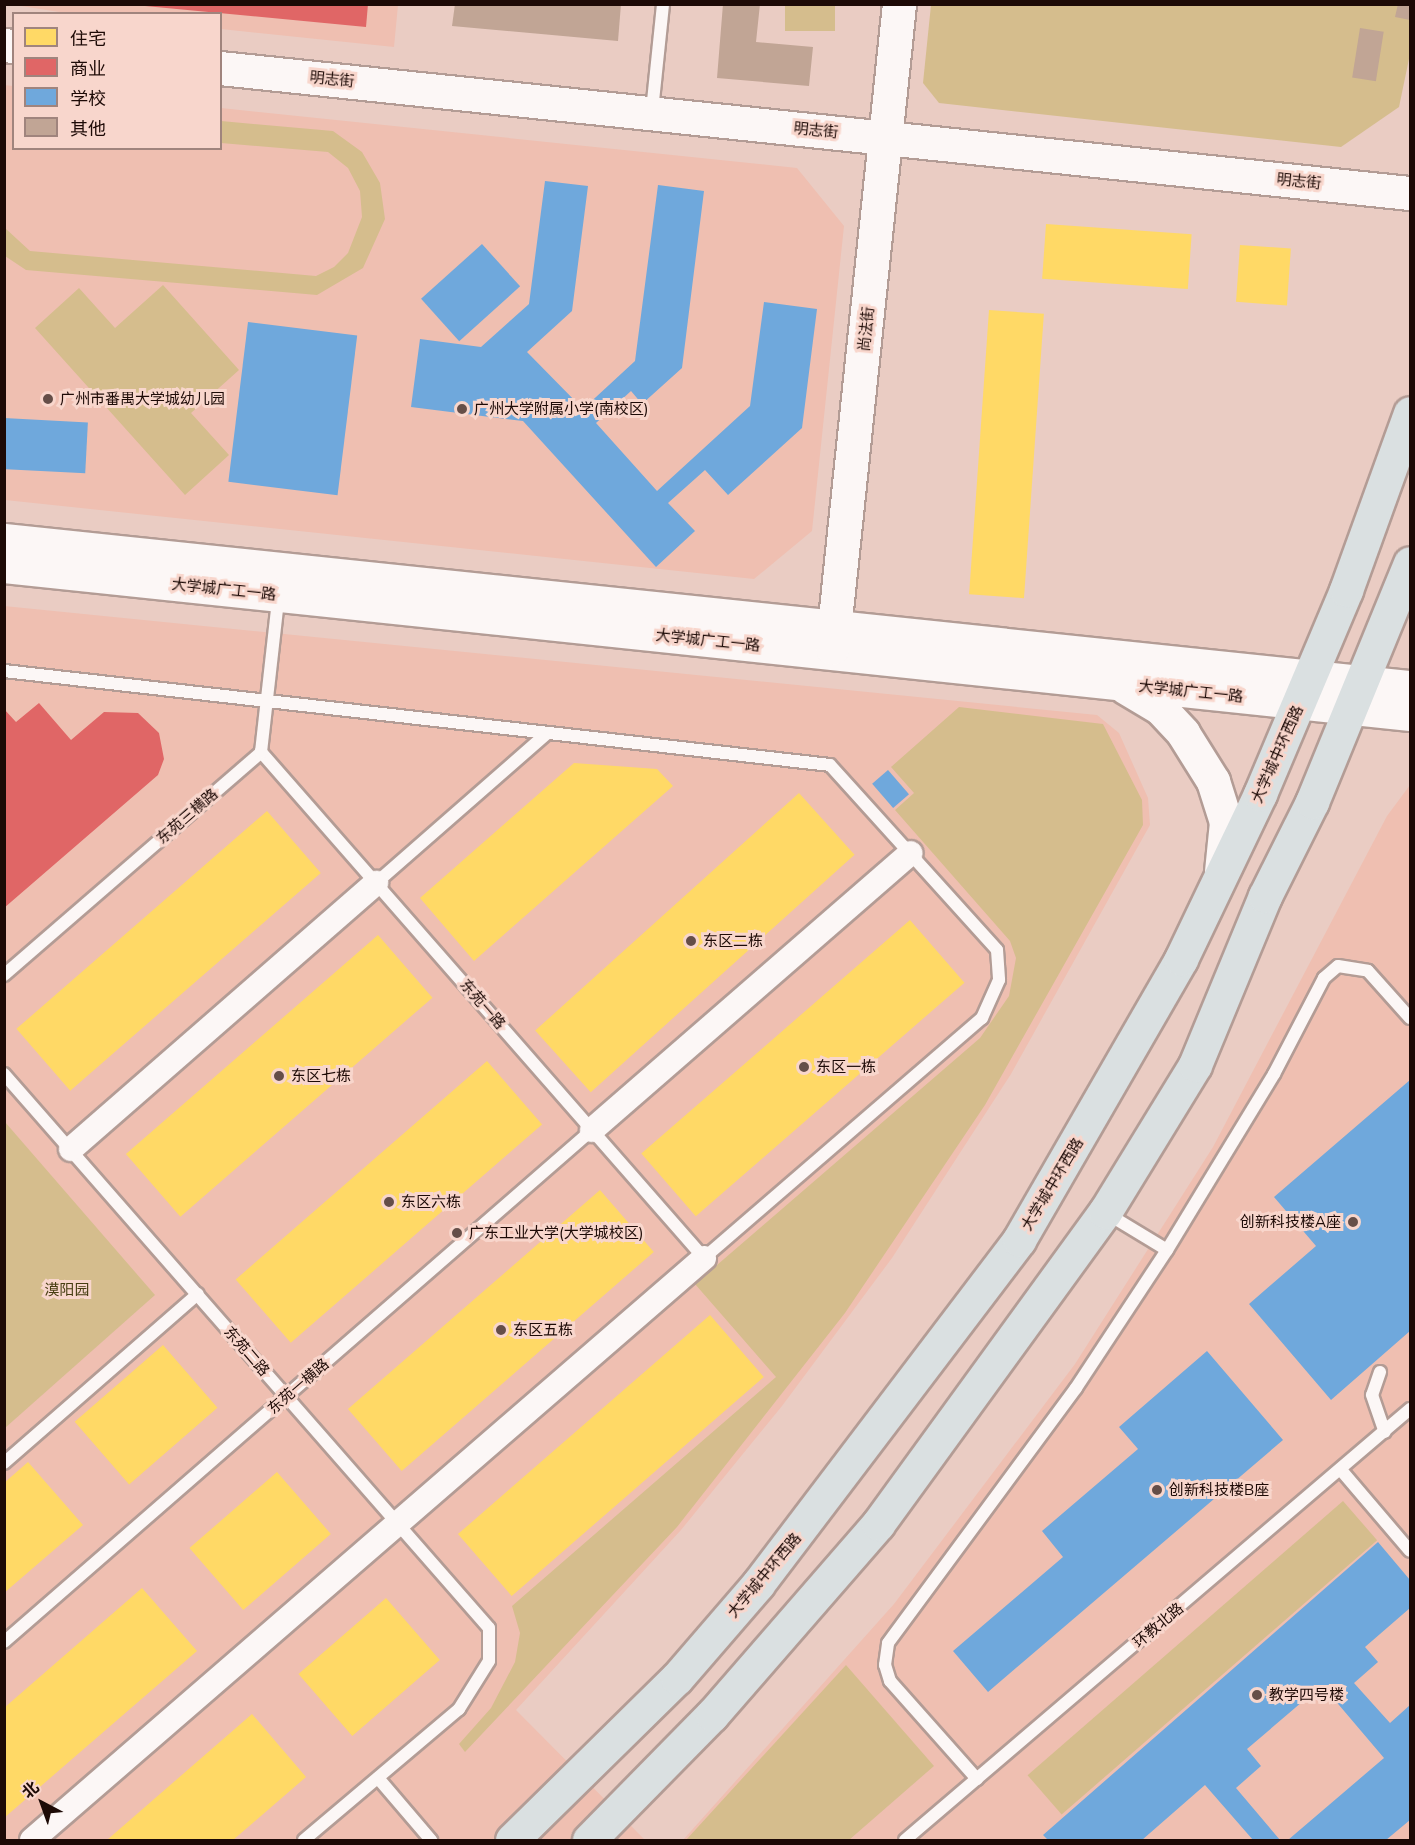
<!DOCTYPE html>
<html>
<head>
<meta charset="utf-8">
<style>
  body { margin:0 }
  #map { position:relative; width:1415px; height:1845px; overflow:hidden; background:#eaccc3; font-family:Mulish,"Noto Sans SC",sans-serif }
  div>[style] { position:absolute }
  .built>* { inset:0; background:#efbfb1 }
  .green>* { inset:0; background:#d5bd8d; transform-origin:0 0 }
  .homes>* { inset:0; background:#ffd966; transform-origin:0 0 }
  .shops>* { inset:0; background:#e06666 }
  .schools>* { inset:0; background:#6fa8dc; transform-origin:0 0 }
  .building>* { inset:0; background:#c1a595; transform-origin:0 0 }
  .roads { filter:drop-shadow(2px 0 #b39c95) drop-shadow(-2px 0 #b39c95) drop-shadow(0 2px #b39c95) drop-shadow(0 -2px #b39c95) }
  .lane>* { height:12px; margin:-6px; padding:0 6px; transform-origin:6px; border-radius:6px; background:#fcf7f6 }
  .street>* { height:24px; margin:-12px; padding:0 12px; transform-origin:12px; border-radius:12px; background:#fcf7f6 }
  .secondary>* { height:33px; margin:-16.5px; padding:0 16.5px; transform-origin:16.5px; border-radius:16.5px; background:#fcf7f6 }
  .primary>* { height:33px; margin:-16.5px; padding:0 16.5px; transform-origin:16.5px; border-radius:16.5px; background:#dae0e1 }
  .dots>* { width:16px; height:16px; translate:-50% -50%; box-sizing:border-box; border:3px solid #f8d6cc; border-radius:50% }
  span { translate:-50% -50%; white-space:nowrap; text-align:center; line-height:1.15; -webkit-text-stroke:6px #f8d6cc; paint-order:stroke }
  .street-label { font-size:15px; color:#1d0a06 }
  .poi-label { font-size:15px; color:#1d0a06 }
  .left { translate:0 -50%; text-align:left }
  .right { translate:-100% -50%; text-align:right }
  .park-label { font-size:15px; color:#473e12 }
  .frame { position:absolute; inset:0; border:6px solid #1d0a06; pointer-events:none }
  .legend { position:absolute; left:12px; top:12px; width:210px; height:138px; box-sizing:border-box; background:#f8d6cc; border:2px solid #a0847d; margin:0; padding:8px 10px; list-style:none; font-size:18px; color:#1d0a06 }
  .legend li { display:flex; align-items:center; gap:12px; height:30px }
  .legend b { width:30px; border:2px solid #a0847d }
  .north { position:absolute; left:12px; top:1773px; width:60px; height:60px; -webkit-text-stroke:4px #f8d6cc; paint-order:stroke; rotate:319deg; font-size:16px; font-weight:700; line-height:24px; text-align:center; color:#1d0a06 }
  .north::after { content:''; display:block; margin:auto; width:21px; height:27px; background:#1d0a06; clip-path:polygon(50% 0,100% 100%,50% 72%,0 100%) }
</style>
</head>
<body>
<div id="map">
  <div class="built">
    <i style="clip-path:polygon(15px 5px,398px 5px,394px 47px,221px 29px,220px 14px,72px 14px)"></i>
    <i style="clip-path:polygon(4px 85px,13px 86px,14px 148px,220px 148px,221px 108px,797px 168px,844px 226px,812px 531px,754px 579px,5px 500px)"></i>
    <i style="clip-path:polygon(4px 606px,1097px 715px,1119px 733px,1148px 798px,1150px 825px,1011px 1074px,892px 1258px,782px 1406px,681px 1530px,516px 1710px,645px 1840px,5px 1840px)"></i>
    <i style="clip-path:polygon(1410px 785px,1410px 1840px,683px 1840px,894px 1604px,1075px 1364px,1213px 1147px,1387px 816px)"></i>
  </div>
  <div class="green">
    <i style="left:785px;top:5px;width:50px;height:26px"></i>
    <i style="clip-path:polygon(931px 5px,1410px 5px,1410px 54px,1399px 107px,1341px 147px,939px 103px,923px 83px)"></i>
    <i style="clip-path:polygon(221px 121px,333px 131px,362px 152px,380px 183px,385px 219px,363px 268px,317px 295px,26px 270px,5px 256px,5px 228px,30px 251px,316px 276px,334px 267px,348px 253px,362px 217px,360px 191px,348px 168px,328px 152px,221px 143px)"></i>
    <i style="clip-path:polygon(163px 285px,239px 370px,191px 413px,229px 455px,185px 495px,35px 328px,79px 288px,115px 328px)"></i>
    <i style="clip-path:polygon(959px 707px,1103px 724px,1142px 800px,1143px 825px,985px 1105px,845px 1313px,677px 1527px,465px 1752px,459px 1744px,491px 1708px,515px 1662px,520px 1633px,512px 1606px,776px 1377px,695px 1284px,980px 1038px,1009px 996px,1016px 958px,1010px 941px,895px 810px,914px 793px,891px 767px)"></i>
    <i style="clip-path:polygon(5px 1122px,155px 1295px,5px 1428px,4px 1428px)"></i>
    <i style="left:1343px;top:1501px;width:52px;height:418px;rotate:49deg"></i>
    <i style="clip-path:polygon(846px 1665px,934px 1766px,849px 1840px,686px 1840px)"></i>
  </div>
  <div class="homes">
    <i style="left:1046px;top:224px;width:146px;height:55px;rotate:4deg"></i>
    <i style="left:1240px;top:245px;width:51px;height:57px;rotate:4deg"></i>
    <i style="left:989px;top:310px;width:55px;height:285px;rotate:4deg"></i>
    <i style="clip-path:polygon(574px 763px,657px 769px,673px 786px,474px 961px,420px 898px)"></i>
    <i style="left:799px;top:793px;width:83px;height:355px;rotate:48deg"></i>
    <i style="left:267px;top:811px;width:82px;height:332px;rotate:49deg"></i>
    <i style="left:910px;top:920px;width:83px;height:356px;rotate:49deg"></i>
    <i style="left:378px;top:935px;width:83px;height:334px;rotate:49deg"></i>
    <i style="left:487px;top:1061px;width:84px;height:333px;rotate:49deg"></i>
    <i style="left:600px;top:1190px;width:82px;height:334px;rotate:49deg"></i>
    <i style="left:710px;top:1315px;width:82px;height:334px;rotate:49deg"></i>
    <i style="left:163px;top:1345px;width:83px;height:117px;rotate:49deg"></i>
    <i style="clip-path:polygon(28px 1462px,83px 1525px,4px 1593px,4px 1483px)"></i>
    <i style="left:277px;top:1472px;width:82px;height:116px;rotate:49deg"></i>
    <i style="clip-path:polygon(142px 1588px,197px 1651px,4px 1818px,4px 1708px)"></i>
    <i style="left:386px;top:1598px;width:82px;height:116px;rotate:49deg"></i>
    <i style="clip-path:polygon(252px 1714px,306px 1777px,233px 1840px,107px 1840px)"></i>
  </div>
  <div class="shops">
    <i style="clip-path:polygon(124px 4px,368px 4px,366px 27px)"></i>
    <i style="clip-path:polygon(39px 703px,71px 740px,104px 712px,138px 713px,159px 733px,164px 759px,158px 775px,4px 908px,4px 709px,16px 722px)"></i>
  </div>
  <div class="schools">
    <i style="clip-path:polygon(545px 181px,588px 186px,572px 311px,527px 352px,583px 409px,635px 361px,658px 185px,704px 191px,682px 368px,642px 404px,631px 391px,596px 423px,657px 491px,750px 406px,764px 302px,817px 309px,802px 428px,728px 495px,705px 470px,668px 503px,695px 531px,656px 567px,523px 421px,411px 407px,420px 339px,481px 347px,529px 304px)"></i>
    <i style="left:482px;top:244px;width:57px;height:82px;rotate:48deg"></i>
    <i style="left:248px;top:322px;width:110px;height:161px;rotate:7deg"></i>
    <i style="left:4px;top:418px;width:84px;height:51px;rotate:3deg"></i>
    <i style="left:888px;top:770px;width:32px;height:21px;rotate:49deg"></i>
    <i style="clip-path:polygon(1410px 1080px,1410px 1331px,1331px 1400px,1249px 1304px,1316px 1246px,1274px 1197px)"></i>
    <i style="clip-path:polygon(1207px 1351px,1283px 1440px,988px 1692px,953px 1651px,1063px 1557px,1042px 1531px,1138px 1449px,1119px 1427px)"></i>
    <i style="clip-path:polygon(1378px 1542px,1410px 1580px,1410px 1608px,1365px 1647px,1378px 1662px,1354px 1683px,1390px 1723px,1410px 1705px,1410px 1820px,1386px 1840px,1288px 1840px,1384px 1758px,1322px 1685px,1247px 1749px,1261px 1766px,1236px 1788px,1280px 1840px,1253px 1840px,1205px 1785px,1142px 1840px,1048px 1840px,1043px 1835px)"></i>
  </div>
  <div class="building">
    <i style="clip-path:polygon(455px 4px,621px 4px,618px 41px,452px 26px)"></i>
    <i style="clip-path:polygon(723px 4px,760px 4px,756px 42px,813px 47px,809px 86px,717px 78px)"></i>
    <i style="clip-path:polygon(1398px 4px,1410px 4px,1410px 20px,1395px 17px)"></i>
    <i style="left:1360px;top:28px;width:24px;height:50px;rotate:9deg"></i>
  </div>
  <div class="roads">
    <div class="lane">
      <i style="left:652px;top:111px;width:108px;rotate:-84.1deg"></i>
      <i style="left:4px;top:671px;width:831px;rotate:6.49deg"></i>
      <i style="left:830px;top:765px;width:249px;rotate:47.9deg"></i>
      <i style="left:997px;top:950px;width:30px;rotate:86deg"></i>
      <i style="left:999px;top:980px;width:42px;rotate:114.1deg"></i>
      <i style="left:982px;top:1018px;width:367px;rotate:139.2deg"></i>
      <i style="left:704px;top:1258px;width:673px;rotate:-131.2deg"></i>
      <i style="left:376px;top:883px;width:226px;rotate:-41.2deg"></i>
      <i style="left:4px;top:975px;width:340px;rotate:-40.9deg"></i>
      <i style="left:261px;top:752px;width:144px;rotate:-83.6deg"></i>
      <i style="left:4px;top:1074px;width:736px;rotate:48.8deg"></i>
      <i style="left:489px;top:1628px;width:33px;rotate:90deg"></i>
      <i style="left:489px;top:1661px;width:57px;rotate:122deg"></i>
      <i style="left:459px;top:1709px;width:203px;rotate:139.8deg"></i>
      <i style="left:1106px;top:1213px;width:71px;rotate:31.2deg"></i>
      <i style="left:1380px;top:1372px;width:24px;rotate:109deg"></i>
      <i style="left:1372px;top:1395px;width:39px;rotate:71deg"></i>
      <i style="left:4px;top:1463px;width:257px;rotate:-41.1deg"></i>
      <i style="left:1341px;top:1470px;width:106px;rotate:49.6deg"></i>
      <i style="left:4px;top:1642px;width:780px;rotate:-41.05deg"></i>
      <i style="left:378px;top:1778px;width:82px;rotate:49.5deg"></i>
      <i style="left:977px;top:1779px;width:131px;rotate:-131.6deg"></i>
      <i style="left:890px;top:1681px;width:17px;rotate:-107deg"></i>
      <i style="left:885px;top:1665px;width:22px;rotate:-82deg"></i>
      <i style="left:888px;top:1643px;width:317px;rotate:-53.6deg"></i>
      <i style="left:1076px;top:1388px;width:165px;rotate:-56.6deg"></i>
      <i style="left:1167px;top:1250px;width:206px;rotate:-58.7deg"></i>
      <i style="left:1274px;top:1074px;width:108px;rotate:-62.5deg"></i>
      <i style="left:1324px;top:978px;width:18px;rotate:-41deg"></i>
      <i style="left:1338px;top:966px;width:30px;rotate:9deg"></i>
      <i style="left:1368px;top:971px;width:63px;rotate:48.2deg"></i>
      <i style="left:905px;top:1840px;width:664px;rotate:-40.48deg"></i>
    </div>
    <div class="street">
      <i style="left:592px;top:1130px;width:422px;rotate:-41deg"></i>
      <i style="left:71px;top:1149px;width:405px;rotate:-41.1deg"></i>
      <i style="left:32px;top:1840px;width:889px;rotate:-40.89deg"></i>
    </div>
    <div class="secondary">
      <i style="left:4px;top:45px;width:10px;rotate:6deg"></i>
      <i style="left:220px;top:68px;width:1197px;rotate:6deg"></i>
      <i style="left:4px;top:540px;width:1414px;rotate:5.97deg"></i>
      <i style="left:4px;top:566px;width:1414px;rotate:6.01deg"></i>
      <i style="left:832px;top:648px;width:647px;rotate:-84.06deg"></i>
      <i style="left:1125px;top:687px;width:41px;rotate:31deg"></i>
      <i style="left:1160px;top:708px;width:34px;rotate:47deg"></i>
      <i style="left:1183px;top:733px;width:57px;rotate:58deg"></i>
      <i style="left:1213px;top:781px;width:43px;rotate:72.4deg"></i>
      <i style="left:1226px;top:822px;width:49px;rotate:95.8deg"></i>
    </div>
    <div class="primary">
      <i style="left:512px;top:1840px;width:231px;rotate:-44.5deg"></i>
      <i style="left:677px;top:1678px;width:124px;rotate:-49.2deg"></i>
      <i style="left:758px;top:1584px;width:432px;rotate:-52.8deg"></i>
      <i style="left:1019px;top:1240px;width:324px;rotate:-60deg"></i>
      <i style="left:1181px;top:959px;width:183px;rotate:-64.4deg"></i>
      <i style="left:1260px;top:794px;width:221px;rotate:-67.1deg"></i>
      <i style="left:1346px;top:590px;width:188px;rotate:-70.1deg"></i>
      <i style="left:589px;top:1840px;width:175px;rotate:-45.5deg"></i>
      <i style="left:712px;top:1715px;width:253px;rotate:-49deg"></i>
      <i style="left:878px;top:1524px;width:386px;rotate:-54deg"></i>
      <i style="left:1105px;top:1212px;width:172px;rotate:-58.5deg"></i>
      <i style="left:1195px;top:1065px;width:183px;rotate:-67.5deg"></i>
      <i style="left:1265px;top:896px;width:105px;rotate:-63.4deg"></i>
      <i style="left:1312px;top:802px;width:258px;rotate:-67.7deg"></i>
    </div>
  </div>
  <div class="dots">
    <i style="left:48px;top:399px;background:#654e48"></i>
    <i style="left:462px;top:409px;background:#654e48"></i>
    <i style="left:691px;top:941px;background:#654e48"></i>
    <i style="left:804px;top:1067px;background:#654e48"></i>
    <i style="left:279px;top:1076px;background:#654e48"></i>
    <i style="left:389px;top:1202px;background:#654e48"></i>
    <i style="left:1353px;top:1222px;background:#654e48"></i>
    <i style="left:457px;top:1233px;background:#654e48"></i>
    <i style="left:501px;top:1330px;background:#654e48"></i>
    <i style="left:1157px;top:1490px;background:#654e48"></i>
    <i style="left:1257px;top:1695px;background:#654e48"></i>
  </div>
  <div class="street-label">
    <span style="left:332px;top:79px;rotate:6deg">明志街</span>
    <span style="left:816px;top:130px;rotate:6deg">明志街</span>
    <span style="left:1299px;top:181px;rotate:6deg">明志街</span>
    <span style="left:866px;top:329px;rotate:-84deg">尚法街</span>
    <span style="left:224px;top:589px;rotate:6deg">大学城广工一路</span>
    <span style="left:708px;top:640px;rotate:6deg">大学城广工一路</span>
    <span style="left:1191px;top:691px;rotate:6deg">大学城广工一路</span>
    <span style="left:1277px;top:754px;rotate:-66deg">大学城中环西路</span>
    <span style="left:187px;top:816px;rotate:-41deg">东苑三横路</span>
    <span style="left:483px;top:1004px;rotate:49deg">东苑一路</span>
    <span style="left:1052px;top:1184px;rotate:-59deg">大学城中环西路</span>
    <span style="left:247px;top:1351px;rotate:49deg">东苑二路</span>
    <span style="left:298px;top:1386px;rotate:-41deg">东苑一横路</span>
    <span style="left:764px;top:1575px;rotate:-50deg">大学城中环西路</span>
    <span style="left:1158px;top:1625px;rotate:-40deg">环教北路</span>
  </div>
  <div class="poi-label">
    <span class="left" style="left:60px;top:399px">广州市番禺大学城幼儿园</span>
    <span class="left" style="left:474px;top:409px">广州大学附属小学(南校区)</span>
    <span class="left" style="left:703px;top:941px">东区二栋</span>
    <span class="left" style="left:816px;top:1067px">东区一栋</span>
    <span class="left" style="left:291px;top:1076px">东区七栋</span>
    <span class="left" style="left:401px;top:1202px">东区六栋</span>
    <span class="right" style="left:1341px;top:1222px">创新科技楼A座</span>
    <span class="left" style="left:469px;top:1233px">广东工业大学(大学城校区)</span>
    <span class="left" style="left:513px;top:1330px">东区五栋</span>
    <span class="left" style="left:1169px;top:1490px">创新科技楼B座</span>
    <span class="left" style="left:1269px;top:1695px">教学四号楼</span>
  </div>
  <div class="park-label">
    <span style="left:67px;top:1290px">漠阳园</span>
  </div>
  <div class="frame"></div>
  <ul class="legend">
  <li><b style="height:16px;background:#ffd966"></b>住宅</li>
  <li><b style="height:16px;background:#e06666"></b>商业</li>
  <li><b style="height:16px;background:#6fa8dc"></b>学校</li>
  <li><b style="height:16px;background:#c1a595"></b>其他</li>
  </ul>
  <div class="north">北</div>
</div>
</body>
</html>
